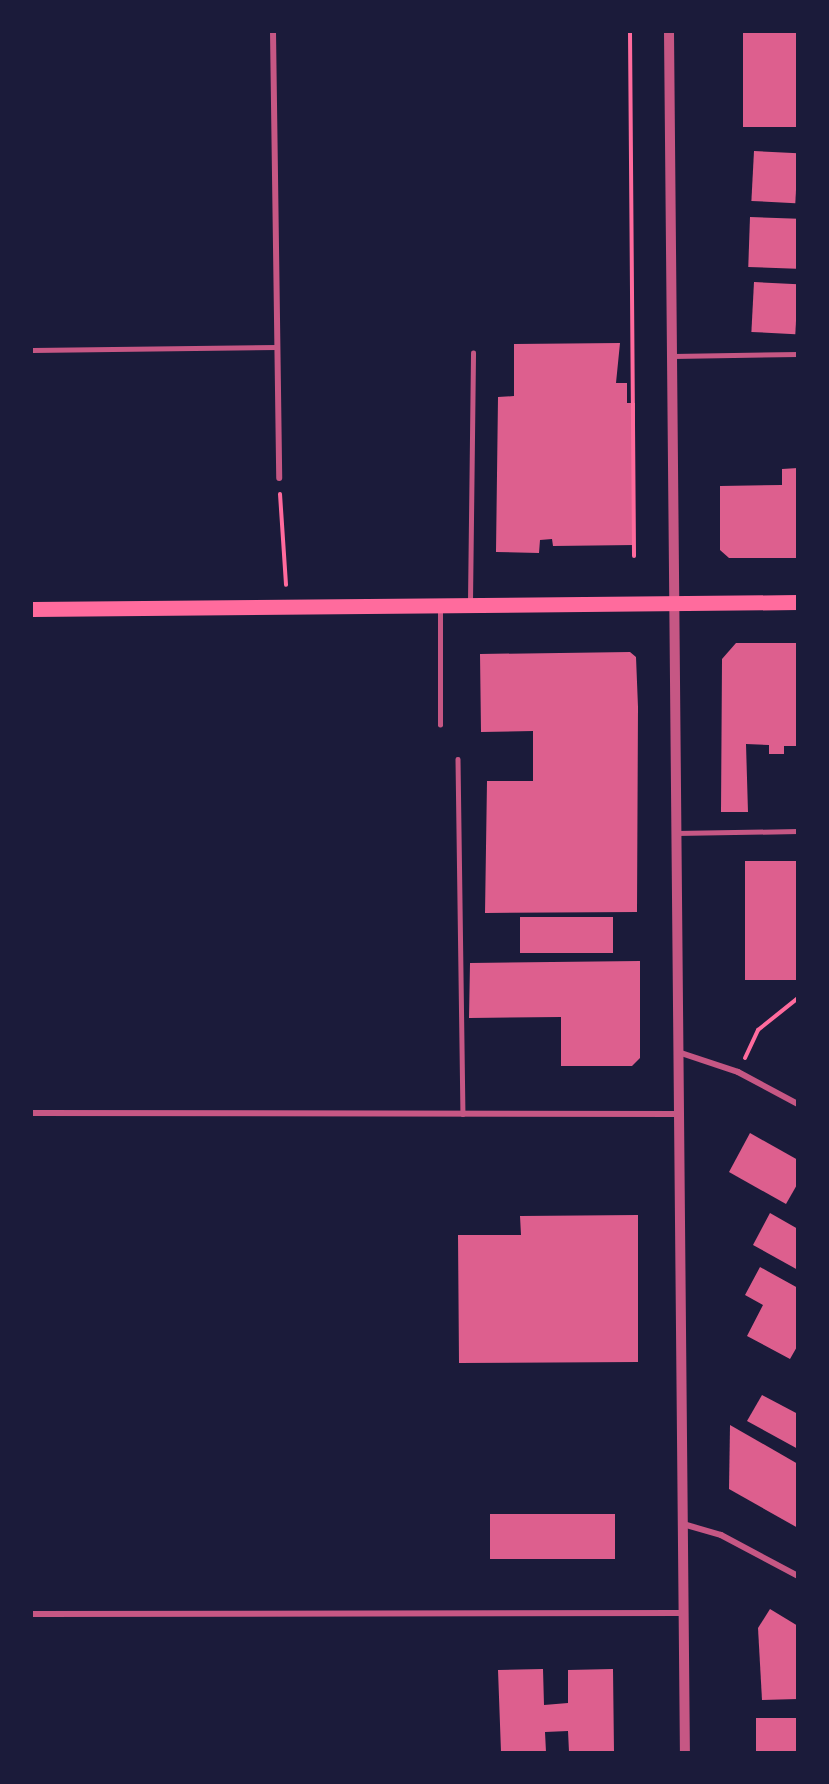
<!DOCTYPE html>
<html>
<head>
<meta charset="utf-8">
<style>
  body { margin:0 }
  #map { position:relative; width:829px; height:1784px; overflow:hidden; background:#1b1b3a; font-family:"Public Sans",sans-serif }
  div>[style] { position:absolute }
  .building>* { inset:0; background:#dd5f8e; transform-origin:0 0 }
  .path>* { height:4px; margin:-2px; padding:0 2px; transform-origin:2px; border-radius:2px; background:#ff6b9d }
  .service>* { height:4.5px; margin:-2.25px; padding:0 2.25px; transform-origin:2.25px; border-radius:2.25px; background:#c65784 }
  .minor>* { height:6px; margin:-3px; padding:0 3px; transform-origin:3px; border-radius:3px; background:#c65784 }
  .tertiary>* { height:10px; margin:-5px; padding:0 5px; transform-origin:5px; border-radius:5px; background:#c65784 }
  .primary>* { height:15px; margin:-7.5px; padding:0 7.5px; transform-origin:7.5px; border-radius:7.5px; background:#ff6b9d }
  span { translate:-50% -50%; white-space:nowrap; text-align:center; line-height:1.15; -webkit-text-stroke:4.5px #1b1b3a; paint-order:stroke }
  .frame { position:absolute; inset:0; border:33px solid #1b1b3a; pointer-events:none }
</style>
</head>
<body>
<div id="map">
  <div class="building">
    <i style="left:743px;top:32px;width:55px;height:95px"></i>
    <i style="left:754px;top:151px;width:44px;height:50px;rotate:3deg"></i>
    <i style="left:750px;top:217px;width:48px;height:50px;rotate:2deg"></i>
    <i style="left:754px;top:282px;width:44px;height:50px;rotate:3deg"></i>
    <i style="clip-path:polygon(620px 343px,616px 383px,627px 383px,627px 403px,635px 403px,635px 545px,553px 546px,552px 539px,540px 540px,539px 553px,496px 552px,498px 397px,514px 396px,514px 344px)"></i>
    <i style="clip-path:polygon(798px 468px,798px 558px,729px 558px,720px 550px,720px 486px,782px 485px,782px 469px)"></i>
    <i style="clip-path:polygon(736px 643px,798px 643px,798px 746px,784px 746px,784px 754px,769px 754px,769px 745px,746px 744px,748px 812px,721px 812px,722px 659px)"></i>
    <i style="clip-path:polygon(630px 652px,636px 657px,638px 707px,637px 912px,485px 913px,487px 781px,533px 781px,533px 731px,481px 732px,480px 654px)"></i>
    <i style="left:745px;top:861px;width:53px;height:119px"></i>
    <i style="left:613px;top:917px;width:36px;height:93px;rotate:90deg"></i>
    <i style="clip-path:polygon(640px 961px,640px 1058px,632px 1066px,561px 1066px,561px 1017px,469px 1018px,470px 963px)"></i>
    <i style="clip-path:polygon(750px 1133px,798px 1160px,798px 1183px,786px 1204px,729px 1172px)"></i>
    <i style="clip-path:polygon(770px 1213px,798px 1229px,798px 1270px,753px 1245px)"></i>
    <i style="clip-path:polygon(638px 1215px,638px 1362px,459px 1363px,458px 1235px,521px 1235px,520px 1216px)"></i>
    <i style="clip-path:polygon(760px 1267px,798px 1288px,798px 1345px,790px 1359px,747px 1336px,763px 1305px,745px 1295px)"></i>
    <i style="clip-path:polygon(762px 1395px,798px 1414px,798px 1449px,747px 1421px)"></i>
    <i style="clip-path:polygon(730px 1425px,798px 1464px,798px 1528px,729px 1489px)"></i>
    <i style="left:615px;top:1514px;width:45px;height:125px;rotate:90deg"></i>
    <i style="clip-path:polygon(770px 1609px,798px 1626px,798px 1699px,762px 1700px,758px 1628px)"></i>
    <i style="clip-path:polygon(543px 1669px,544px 1705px,568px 1703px,568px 1670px,613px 1669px,614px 1752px,569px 1752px,568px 1731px,545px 1732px,546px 1752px,501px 1752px,498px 1670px)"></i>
    <i style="left:756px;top:1718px;width:42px;height:34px"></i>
  </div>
  <div class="path">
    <i style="left:630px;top:32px;width:524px;rotate:89.56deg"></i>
    <i style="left:280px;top:494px;width:91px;rotate:86.2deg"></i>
    <i style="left:745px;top:1058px;width:31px;rotate:-65deg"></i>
    <i style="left:758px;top:1030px;width:51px;rotate:-38.7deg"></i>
  </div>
  <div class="service">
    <i style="left:32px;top:350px;width:245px;rotate:-0.7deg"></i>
    <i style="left:673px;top:356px;width:125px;rotate:-0.9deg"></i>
    <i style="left:470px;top:601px;width:248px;rotate:-89.3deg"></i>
    <i style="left:440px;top:725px;width:118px;rotate:-90deg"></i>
    <i style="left:458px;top:759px;width:355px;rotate:89.2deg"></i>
    <i style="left:676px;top:833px;width:122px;rotate:-0.9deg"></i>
  </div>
  <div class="minor">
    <i style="left:273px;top:32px;width:446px;rotate:89.2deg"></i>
    <i style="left:678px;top:1052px;width:63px;rotate:18.4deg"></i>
    <i style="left:738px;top:1072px;width:68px;rotate:28.1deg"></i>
    <i style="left:32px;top:1113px;width:647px;rotate:0.09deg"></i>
    <i style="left:683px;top:1524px;width:40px;rotate:16deg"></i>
    <i style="left:721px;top:1535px;width:87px;rotate:28deg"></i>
    <i style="left:32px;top:1614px;width:651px;rotate:-0.09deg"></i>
  </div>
  <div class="tertiary">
    <i style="left:669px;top:32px;width:1720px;rotate:89.47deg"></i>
  </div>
  <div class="primary">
    <i style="left:32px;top:609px;width:766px;rotate:-0.52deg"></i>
  </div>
  <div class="frame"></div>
</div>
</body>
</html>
